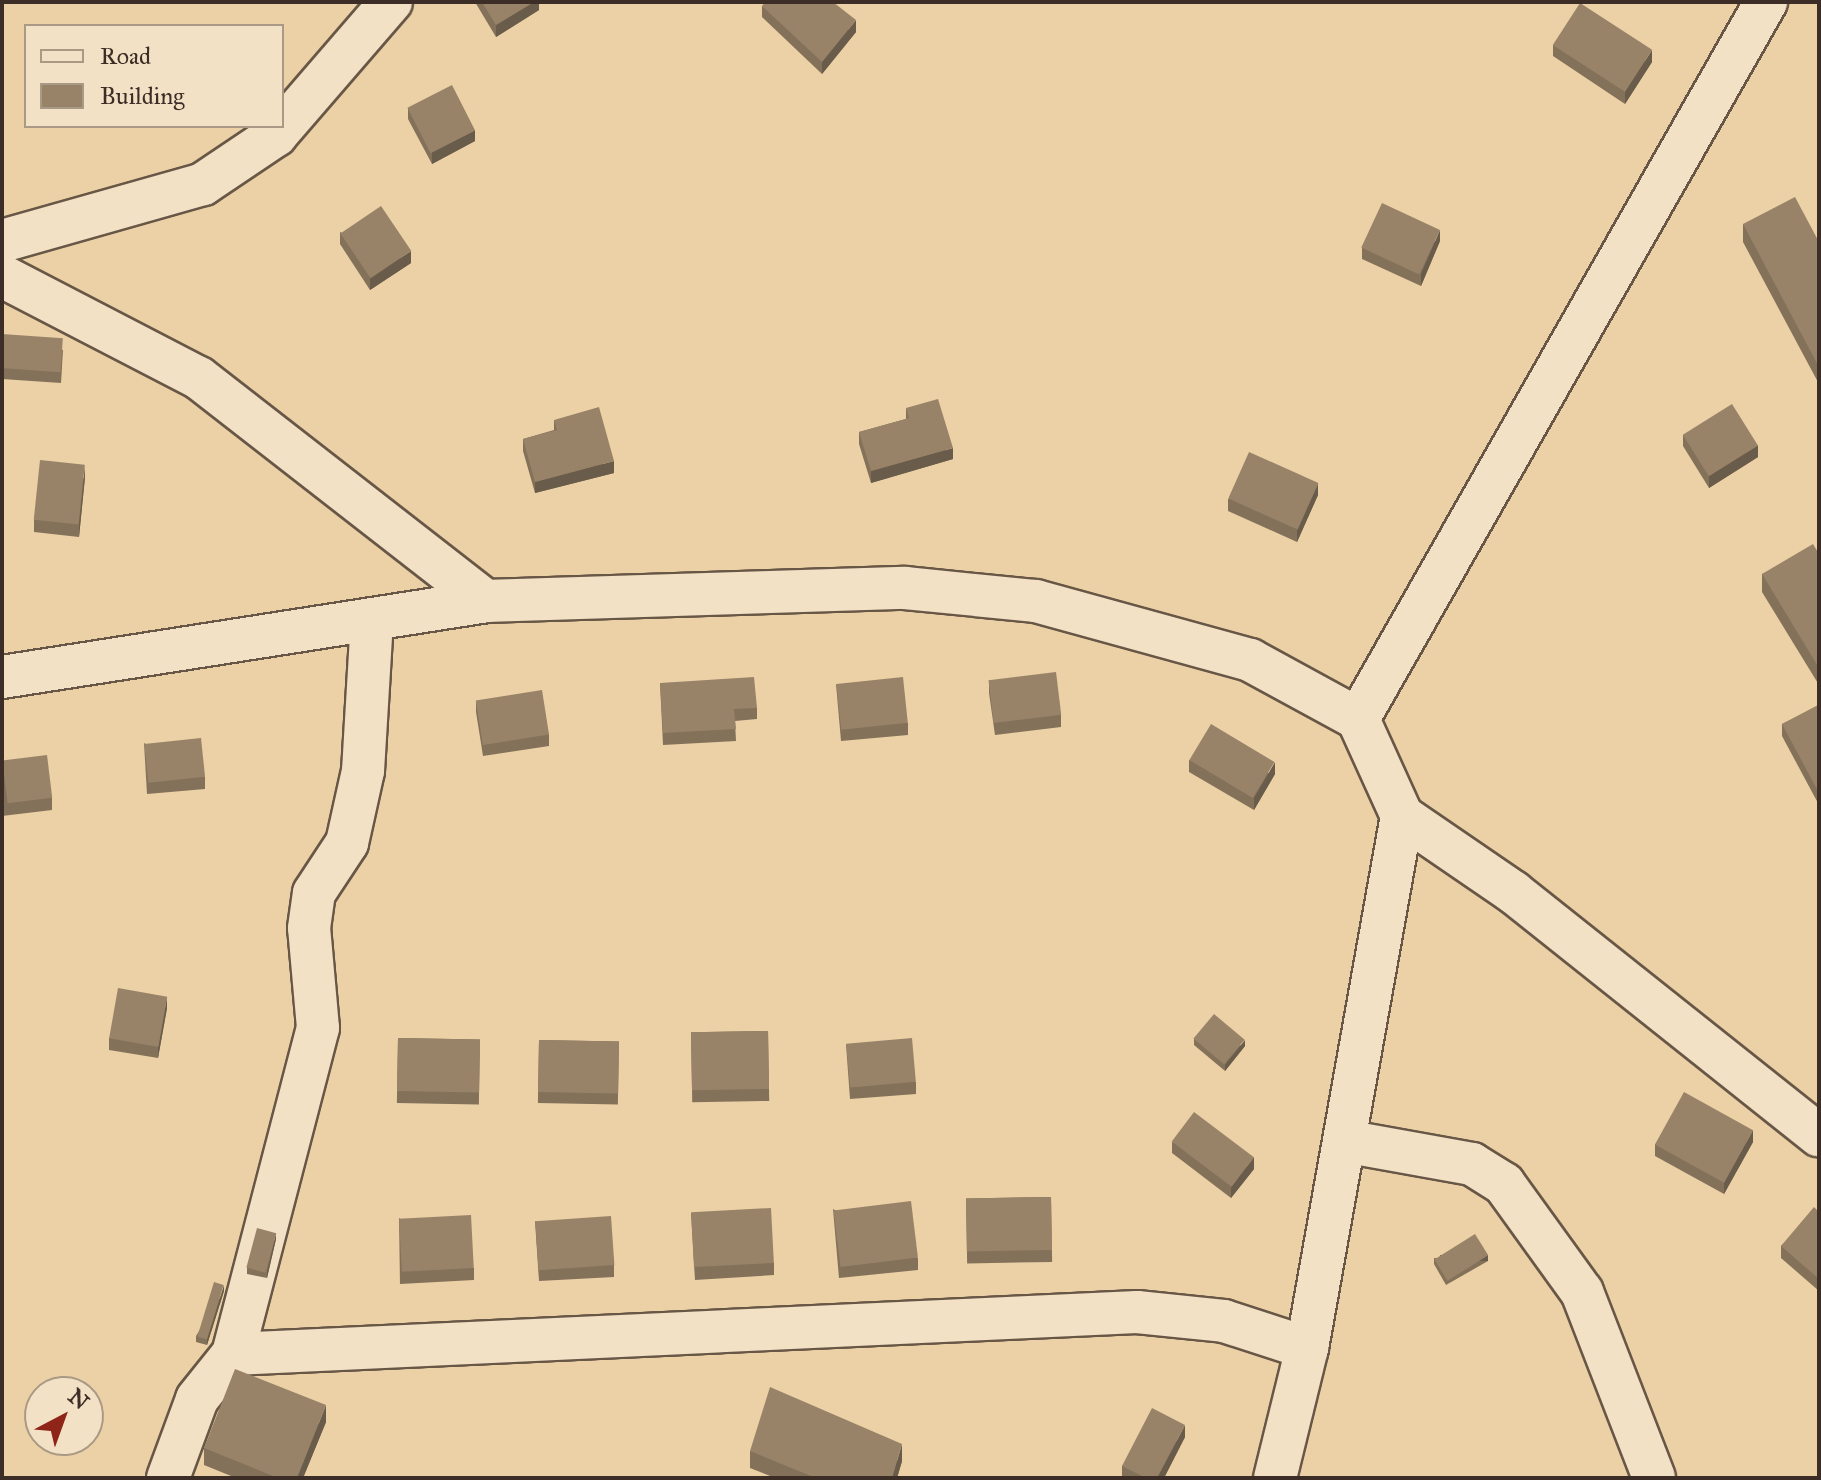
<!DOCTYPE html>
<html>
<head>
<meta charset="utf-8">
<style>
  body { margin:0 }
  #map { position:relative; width:1821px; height:1480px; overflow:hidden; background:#ecd1a6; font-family:"IM FELL Great Primer",serif }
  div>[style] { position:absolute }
  .roads { filter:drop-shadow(2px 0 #685746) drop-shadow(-2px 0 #685746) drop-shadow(0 2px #685746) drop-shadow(0 -2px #685746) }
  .street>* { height:42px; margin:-21px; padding:0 21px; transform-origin:21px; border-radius:21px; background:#f3e1c5 }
  .wall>* { inset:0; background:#83715a; transform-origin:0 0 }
  .shaded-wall>* { inset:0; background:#6a5c4a; transform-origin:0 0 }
  .building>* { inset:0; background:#988369; transform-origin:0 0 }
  span { translate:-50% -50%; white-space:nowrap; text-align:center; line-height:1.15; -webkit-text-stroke:6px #f3e1c5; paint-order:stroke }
  .frame { position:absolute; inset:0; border:4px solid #3c2e26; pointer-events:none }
  .legend { position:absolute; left:24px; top:24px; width:260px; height:104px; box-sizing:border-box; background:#f3e1c5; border:2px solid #aa9985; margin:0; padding:10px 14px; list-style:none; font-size:24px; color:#3c2e26 }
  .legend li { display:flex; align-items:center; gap:16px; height:40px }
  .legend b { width:40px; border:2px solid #aa9985 }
  .north { position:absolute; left:24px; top:1376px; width:80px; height:80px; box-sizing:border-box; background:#f3e1c5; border:2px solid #aa9985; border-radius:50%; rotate:41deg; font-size:22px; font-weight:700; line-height:32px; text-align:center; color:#3c2e26 }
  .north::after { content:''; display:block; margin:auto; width:28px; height:36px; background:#8f2418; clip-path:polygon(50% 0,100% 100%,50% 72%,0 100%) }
</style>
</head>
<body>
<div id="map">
  <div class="roads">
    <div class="street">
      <i style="left:2px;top:241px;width:209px;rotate:-15.8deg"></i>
      <i style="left:203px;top:184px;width:88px;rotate:-33.9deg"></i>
      <i style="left:276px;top:135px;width:176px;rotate:-49.2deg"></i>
      <i style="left:2px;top:276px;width:222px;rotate:27.4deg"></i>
      <i style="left:199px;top:378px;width:363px;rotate:37.9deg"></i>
      <i style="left:485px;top:601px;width:420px;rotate:-1.8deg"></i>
      <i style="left:905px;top:588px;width:132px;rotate:5.7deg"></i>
      <i style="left:1036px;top:601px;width:222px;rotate:15.4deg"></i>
      <i style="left:1250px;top:660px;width:123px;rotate:28.6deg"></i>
      <i style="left:1358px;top:719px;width:107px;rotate:65.6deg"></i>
      <i style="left:1402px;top:816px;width:135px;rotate:34.4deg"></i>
      <i style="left:1513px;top:892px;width:391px;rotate:38.5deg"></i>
      <i style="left:2px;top:677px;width:489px;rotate:-8.9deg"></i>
      <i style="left:1358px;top:719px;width:825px;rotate:-60.36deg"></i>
      <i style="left:1344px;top:1141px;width:130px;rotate:10.2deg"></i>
      <i style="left:1472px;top:1164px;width:38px;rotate:32deg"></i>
      <i style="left:1504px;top:1184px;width:133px;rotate:54.2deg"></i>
      <i style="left:1582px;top:1292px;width:199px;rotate:68.8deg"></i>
      <i style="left:233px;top:1354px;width:337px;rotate:-75.4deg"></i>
      <i style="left:318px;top:1028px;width:100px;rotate:-95.1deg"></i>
      <i style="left:309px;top:928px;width:35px;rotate:-82deg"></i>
      <i style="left:314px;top:893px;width:60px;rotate:-56.6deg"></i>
      <i style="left:347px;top:843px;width:74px;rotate:-77.5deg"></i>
      <i style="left:363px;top:771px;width:152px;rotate:-86.6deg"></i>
      <i style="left:168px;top:1478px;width:84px;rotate:-69.8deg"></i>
      <i style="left:197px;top:1399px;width:58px;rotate:-51.3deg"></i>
      <i style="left:233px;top:1354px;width:905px;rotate:-2.66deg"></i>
      <i style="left:1137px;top:1312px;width:87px;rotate:5.9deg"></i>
      <i style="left:1224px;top:1321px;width:87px;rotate:18deg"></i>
      <i style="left:1275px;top:1478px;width:134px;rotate:-76.2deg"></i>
      <i style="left:1307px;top:1348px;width:540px;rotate:-79.88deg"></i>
    </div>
  </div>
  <div class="wall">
    <i style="clip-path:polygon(475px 2px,539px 2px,539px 10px,496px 37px)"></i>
    <i style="clip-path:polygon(762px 6px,856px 32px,822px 74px,762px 17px)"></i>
    <i style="clip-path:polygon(1553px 45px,1652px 62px,1625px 104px,1553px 56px)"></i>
    <i style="clip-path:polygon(408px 108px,475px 141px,432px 164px,408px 119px)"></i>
    <i style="clip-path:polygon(1743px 224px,1819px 242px,1819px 384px,1743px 242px)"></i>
    <i style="clip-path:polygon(340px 232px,411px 263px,370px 290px,340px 244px)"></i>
    <i style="clip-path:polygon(1440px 241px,1421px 286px,1362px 259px,1362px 248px)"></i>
    <i style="clip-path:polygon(2px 334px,63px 350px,61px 383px,2px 379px)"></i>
    <i style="clip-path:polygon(906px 408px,953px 459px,871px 483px,859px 444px,859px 432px,906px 419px)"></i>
    <i style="clip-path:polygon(554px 420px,614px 473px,535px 493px,523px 451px,523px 439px,554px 430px)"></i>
    <i style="clip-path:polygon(1683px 435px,1758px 457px,1709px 488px,1683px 446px)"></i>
    <i style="clip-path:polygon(85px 477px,79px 537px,34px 532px,34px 520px)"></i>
    <i style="clip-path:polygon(1318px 495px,1297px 542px,1228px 511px,1228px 499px)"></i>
    <i style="clip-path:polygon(1819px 554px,1819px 685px,1762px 592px,1762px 574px)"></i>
    <i style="clip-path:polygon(989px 681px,1061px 715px,1061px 727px,995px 735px,989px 693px)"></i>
    <i style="clip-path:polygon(660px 683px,757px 708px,757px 719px,735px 721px,736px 741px,663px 745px)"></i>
    <i style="clip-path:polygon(836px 684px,908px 723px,908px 735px,841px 741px)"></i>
    <i style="clip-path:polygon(476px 701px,549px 734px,549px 746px,483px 756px,476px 712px)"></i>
    <i style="clip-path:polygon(1819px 706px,1819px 805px,1782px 736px,1782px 724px)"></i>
    <i style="clip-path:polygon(144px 743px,205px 777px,205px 789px,147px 794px)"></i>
    <i style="clip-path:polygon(2px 760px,52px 798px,52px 810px,2px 816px)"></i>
    <i style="clip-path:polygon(1189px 760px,1275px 774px,1254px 810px,1189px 772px)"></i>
    <i style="clip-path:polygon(167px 1008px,158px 1058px,109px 1050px,109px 1038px)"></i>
    <i style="left:768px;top:1031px;width:70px;height:77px;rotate:89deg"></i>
    <i style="left:398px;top:1038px;width:82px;height:65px;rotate:1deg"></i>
    <i style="clip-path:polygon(1194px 1039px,1245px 1046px,1225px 1071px,1194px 1045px)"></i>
    <i style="left:539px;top:1040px;width:80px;height:63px;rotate:1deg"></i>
    <i style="clip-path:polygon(846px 1044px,916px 1082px,916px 1094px,850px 1099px)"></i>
    <i style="clip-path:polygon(1172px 1142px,1254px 1169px,1231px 1198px,1172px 1153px)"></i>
    <i style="clip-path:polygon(1753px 1142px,1724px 1194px,1655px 1156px,1655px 1144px)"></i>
    <i style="left:1051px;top:1197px;width:65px;height:85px;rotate:89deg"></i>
    <i style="clip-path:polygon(833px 1209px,918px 1258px,918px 1270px,839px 1278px)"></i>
    <i style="clip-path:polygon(1819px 1212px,1819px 1291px,1781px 1258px,1781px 1246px)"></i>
    <i style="clip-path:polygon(691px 1213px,774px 1263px,774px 1275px,695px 1280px)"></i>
    <i style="clip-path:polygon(399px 1218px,474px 1268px,474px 1280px,400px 1284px)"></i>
    <i style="clip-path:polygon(535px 1221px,614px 1265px,614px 1277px,539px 1281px)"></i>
    <i style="clip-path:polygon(276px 1239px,267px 1278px,247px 1274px,247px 1268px)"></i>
    <i style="clip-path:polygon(1434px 1258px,1488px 1261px,1446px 1285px,1434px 1264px)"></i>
    <i style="clip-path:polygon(224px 1291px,207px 1345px,196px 1342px,196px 1336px)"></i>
    <i style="clip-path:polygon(326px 1422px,303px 1478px,236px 1478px,204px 1465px,204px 1448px)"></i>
    <i style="clip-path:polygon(1185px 1437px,1164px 1478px,1122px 1477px,1122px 1466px)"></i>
    <i style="clip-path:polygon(750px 1451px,902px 1461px,897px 1478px,775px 1478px,750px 1468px)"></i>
  </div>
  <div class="shaded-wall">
    <i style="clip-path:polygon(534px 2px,539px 2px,539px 10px,496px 37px,496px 25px)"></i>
    <i style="clip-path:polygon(856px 20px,856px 32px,822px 74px,822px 62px)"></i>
    <i style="clip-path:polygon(1652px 50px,1652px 62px,1625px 104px,1625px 92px)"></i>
    <i style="clip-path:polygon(475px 130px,475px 141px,432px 164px,432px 152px)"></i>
    <i style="clip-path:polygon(1440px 230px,1440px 241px,1421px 286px,1421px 274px)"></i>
    <i style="clip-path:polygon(411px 251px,411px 263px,370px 290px,370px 278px)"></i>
    <i style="clip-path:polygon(1758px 445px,1758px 457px,1709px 488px,1709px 476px)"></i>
    <i style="clip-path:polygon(953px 448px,953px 459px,871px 483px,871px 471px)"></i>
    <i style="clip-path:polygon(614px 461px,614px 473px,535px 493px,535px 482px)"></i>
    <i style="clip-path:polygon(85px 465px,85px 477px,79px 537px,79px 525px)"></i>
    <i style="clip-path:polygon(1318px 483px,1318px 495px,1297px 542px,1297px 530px)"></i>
    <i style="clip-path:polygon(1275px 762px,1275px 774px,1254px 810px,1254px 798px)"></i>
    <i style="clip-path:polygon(167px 997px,167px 1008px,158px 1058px,158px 1046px)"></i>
    <i style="clip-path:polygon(1245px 1040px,1245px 1046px,1225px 1071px,1225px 1065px)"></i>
    <i style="clip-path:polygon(1753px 1130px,1753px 1142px,1724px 1194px,1724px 1183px)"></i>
    <i style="clip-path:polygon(1254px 1157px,1254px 1169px,1231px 1198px,1231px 1187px)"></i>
    <i style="clip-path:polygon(276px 1233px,276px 1239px,267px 1278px,267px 1272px)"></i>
    <i style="left:1488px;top:1255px;width:6px;height:48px;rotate:90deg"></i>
    <i style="clip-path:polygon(224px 1285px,224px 1291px,207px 1345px,207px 1339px)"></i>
    <i style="clip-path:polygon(326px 1405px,326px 1422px,303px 1478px,297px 1478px)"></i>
    <i style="clip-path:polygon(1185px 1425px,1185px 1437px,1164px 1478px,1157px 1478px)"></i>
    <i style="clip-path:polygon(902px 1444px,902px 1461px,897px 1478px,892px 1478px)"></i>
  </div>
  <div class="building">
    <i style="clip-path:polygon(482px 2px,534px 2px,496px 25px)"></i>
    <i style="clip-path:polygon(765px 2px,833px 2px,856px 20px,822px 62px,762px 6px)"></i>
    <i style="left:1580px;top:3px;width:86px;height:50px;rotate:33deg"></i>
    <i style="left:452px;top:85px;width:51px;height:50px;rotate:63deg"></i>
    <i style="clip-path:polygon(1795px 197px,1819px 242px,1819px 367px,1743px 224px)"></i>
    <i style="left:1382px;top:203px;width:64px;height:49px;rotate:25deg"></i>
    <i style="left:381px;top:206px;width:54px;height:49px;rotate:56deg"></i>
    <i style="left:2px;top:334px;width:61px;height:34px;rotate:4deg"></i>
    <i style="clip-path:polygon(938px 399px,953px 448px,871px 471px,859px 432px,909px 418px,906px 408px)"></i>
    <i style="left:1732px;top:404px;width:49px;height:58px;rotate:58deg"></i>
    <i style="clip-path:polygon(599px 407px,614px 461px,535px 482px,523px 439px,557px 430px,554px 420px)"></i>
    <i style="left:1249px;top:452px;width:76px;height:51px;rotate:24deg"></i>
    <i style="left:40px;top:460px;width:45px;height:60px;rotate:6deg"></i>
    <i style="clip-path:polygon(1813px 544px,1819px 554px,1819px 668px,1762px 574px)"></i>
    <i style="left:1056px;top:672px;width:43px;height:68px;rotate:83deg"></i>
    <i style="clip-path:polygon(754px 677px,757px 708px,734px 709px,736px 729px,663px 733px,660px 683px)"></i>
    <i style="left:903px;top:677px;width:46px;height:67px;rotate:84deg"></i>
    <i style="left:542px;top:690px;width:45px;height:67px;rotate:81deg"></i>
    <i style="clip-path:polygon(1818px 705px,1819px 706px,1819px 793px,1782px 724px)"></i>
    <i style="left:1211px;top:724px;width:74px;height:42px;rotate:31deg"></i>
    <i style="left:201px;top:738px;width:39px;height:57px;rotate:84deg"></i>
    <i style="left:47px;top:755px;width:43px;height:45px;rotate:83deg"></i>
    <i style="left:118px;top:988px;width:50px;height:51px;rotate:10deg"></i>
    <i style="left:1214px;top:1014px;width:40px;height:32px;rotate:40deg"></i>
    <i style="left:768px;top:1031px;width:58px;height:77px;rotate:89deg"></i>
    <i style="left:398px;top:1038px;width:82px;height:53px;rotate:1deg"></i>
    <i style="left:912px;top:1038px;width:44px;height:66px;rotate:85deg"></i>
    <i style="left:539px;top:1040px;width:80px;height:52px;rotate:1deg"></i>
    <i style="left:1684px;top:1092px;width:79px;height:60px;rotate:29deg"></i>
    <i style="left:1194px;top:1112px;width:75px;height:37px;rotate:37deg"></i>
    <i style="left:1051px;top:1197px;width:53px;height:85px;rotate:89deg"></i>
    <i style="left:911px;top:1201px;width:57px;height:78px;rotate:83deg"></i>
    <i style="clip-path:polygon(1814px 1207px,1819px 1212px,1819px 1279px,1781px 1246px)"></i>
    <i style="left:771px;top:1208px;width:55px;height:80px;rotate:87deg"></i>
    <i style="left:471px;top:1215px;width:53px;height:72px;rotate:87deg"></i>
    <i style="left:611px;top:1216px;width:49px;height:76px;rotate:86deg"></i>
    <i style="left:257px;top:1228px;width:20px;height:41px;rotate:15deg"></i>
    <i style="left:1475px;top:1234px;width:25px;height:48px;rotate:58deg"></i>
    <i style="left:214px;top:1282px;width:10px;height:57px;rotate:17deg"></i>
    <i style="clip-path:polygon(235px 1369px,326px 1405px,297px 1478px,278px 1478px,204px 1448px)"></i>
    <i style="clip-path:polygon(770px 1387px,902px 1444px,892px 1478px,816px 1478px,750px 1451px)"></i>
    <i style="clip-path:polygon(1152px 1408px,1185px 1425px,1157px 1478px,1146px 1478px,1122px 1466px)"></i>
  </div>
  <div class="frame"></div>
  <ul class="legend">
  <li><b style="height:10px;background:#f3e1c5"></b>Road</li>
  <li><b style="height:22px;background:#988369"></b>Building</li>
  </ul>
  <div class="north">N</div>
</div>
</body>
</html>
